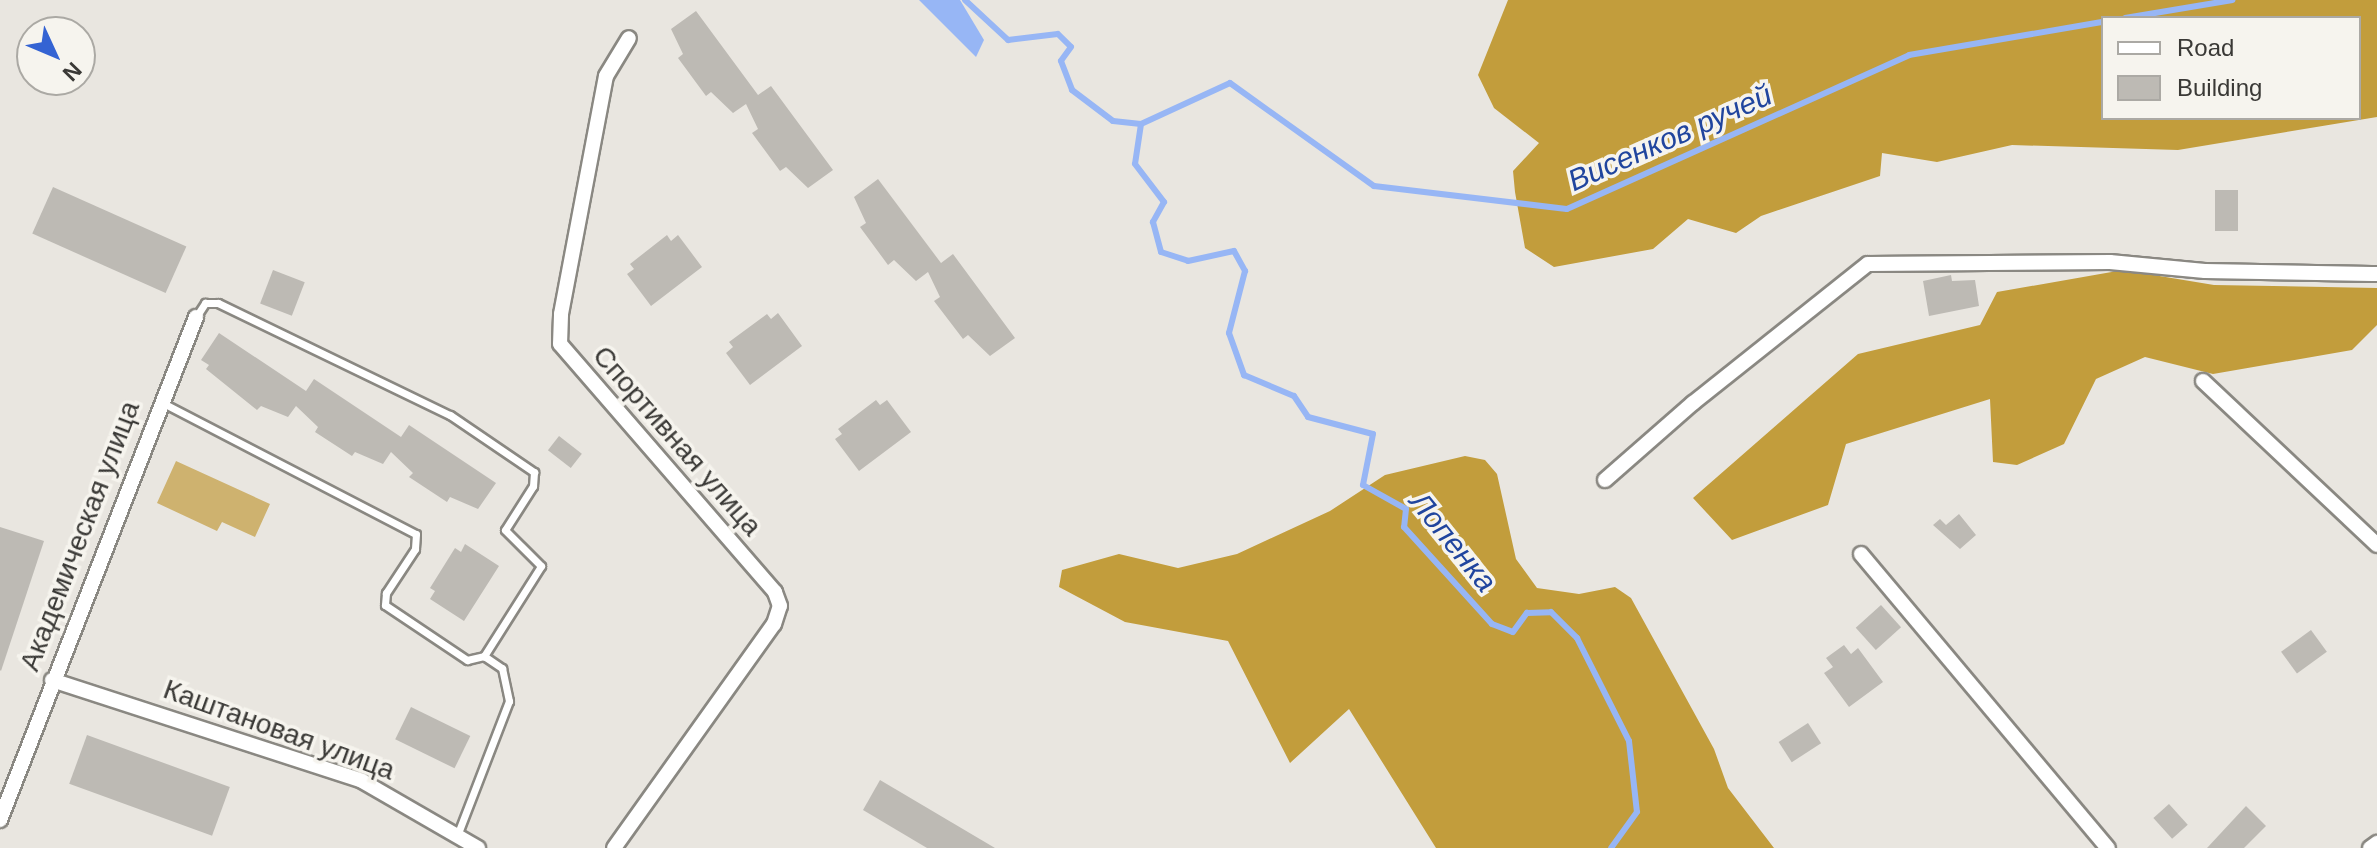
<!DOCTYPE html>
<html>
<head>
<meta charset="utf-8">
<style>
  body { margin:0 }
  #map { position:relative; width:2377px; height:848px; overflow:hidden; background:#e9e6e0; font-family:Arial,sans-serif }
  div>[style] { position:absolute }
  .green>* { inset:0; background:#ceb26f }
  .forest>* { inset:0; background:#c29d3c }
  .water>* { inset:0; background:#97b6f5 }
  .stream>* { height:6px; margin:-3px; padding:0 3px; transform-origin:3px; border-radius:3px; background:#97b6f5 }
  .building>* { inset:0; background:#bdbab4; transform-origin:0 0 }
  .roads { filter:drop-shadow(2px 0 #8a8882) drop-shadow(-2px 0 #8a8882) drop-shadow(0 2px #8a8882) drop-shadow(0 -2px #8a8882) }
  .lane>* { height:7px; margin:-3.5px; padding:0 3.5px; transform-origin:3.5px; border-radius:3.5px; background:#fff }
  .street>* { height:14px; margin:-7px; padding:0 7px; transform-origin:7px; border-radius:7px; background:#fff }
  span { translate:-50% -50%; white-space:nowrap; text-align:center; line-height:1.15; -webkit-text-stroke:7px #f6f4ee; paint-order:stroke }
  .street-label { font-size:28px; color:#3a3936 }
  .water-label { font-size:30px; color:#20459e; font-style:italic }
  .legend { position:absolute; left:2101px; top:16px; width:260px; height:104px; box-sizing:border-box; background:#f6f4ee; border:2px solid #aba9a4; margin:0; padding:10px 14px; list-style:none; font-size:24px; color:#3a3936 }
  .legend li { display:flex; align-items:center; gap:16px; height:40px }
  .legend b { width:40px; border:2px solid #aba9a4 }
  .north { position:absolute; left:16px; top:16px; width:80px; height:80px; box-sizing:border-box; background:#f6f4ee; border:2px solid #aba9a4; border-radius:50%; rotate:134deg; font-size:22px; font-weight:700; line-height:32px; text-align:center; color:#3a3936 }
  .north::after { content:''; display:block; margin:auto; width:28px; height:36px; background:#3463d3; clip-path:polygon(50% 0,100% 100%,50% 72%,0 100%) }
</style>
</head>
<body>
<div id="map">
  <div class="green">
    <i style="clip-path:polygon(176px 461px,270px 504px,255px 537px,222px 522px,217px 531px,157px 503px)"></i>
  </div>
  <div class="forest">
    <i style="clip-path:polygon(evenodd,1508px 0,2377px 0,2377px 117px,2178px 150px,2012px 145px,1937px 162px,1882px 153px,1880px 176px,1761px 216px,1736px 233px,1688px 219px,1653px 249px,1554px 267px,1525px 248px,1515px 192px,1513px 171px,1539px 143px,1494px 108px,1478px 75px,1508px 0,2103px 18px,2359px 18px,2359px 118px,2103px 118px,2103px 18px)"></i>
    <i style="clip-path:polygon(2123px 270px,2214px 285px,2377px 288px,2377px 325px,2352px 350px,2213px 374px,2145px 357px,2096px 379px,2064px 444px,2017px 465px,1993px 462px,1990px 399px,1846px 444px,1828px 505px,1732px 540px,1693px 498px,1858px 354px,1980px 325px,1997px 292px)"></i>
    <i style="clip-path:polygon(1465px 456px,1485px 460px,1497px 474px,1516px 559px,1537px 588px,1579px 594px,1615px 587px,1631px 598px,1714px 749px,1728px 788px,1774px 848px,1436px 848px,1349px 709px,1290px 763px,1228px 641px,1125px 622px,1059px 587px,1062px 570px,1119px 554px,1178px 568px,1237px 554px,1330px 511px,1385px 475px)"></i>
  </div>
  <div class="water">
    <i style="clip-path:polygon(919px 0,960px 0,984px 40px,976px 57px)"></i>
  </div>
  <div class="stream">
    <i style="left:965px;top:0;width:59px;rotate:42.9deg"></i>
    <i style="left:1008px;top:40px;width:50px;rotate:-6.8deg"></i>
    <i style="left:1058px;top:34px;width:18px;rotate:45deg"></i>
    <i style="left:1071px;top:47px;width:17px;rotate:126deg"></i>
    <i style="left:1061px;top:61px;width:31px;rotate:69deg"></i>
    <i style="left:1072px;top:90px;width:51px;rotate:37.1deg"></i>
    <i style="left:1113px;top:121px;width:28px;rotate:6deg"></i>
    <i style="left:1141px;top:124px;width:40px;rotate:98.5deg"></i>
    <i style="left:1135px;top:164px;width:48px;rotate:52.7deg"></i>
    <i style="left:1164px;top:202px;width:23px;rotate:119deg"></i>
    <i style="left:1153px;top:222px;width:31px;rotate:75deg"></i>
    <i style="left:1161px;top:252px;width:28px;rotate:18deg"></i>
    <i style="left:1188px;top:261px;width:47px;rotate:-12.3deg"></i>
    <i style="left:1234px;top:251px;width:23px;rotate:61deg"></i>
    <i style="left:1245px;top:271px;width:64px;rotate:104.5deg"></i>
    <i style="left:1229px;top:333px;width:45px;rotate:70.3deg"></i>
    <i style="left:1244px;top:375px;width:54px;rotate:22.8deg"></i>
    <i style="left:1294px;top:396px;width:25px;rotate:56deg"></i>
    <i style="left:1308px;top:417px;width:67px;rotate:14.7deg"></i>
    <i style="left:1373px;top:434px;width:52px;rotate:101.1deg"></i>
    <i style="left:1363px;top:485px;width:49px;rotate:29.2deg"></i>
    <i style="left:1406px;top:509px;width:18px;rotate:96deg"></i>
    <i style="left:1404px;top:527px;width:131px;rotate:47.8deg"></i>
    <i style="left:1492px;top:624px;width:22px;rotate:21deg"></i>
    <i style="left:1513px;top:632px;width:24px;rotate:-54deg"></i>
    <i style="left:1527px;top:613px;width:24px;rotate:-2deg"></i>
    <i style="left:1551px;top:612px;width:37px;rotate:45deg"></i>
    <i style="left:1577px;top:638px;width:115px;rotate:63.2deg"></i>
    <i style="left:1629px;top:741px;width:71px;rotate:83.6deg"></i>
    <i style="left:1637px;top:812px;width:44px;rotate:125.8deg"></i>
    <i style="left:2125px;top:18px;width:109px;rotate:-9.5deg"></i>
    <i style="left:1141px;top:124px;width:98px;rotate:-24.7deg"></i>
    <i style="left:1230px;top:83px;width:177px;rotate:35.6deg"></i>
    <i style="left:1374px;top:186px;width:194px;rotate:6.8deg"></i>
    <i style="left:1567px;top:209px;width:375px;rotate:-24.2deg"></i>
    <i style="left:1909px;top:55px;width:197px;rotate:-9.7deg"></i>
  </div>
  <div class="building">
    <i style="clip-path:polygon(696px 11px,758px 95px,771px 86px,833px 170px,808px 188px,786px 167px,780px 171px,752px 133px,758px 129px,746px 104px,733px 113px,711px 92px,706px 96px,678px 58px,683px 54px,671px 29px)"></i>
    <i style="clip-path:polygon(878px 179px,941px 263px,953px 254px,1015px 338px,990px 356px,968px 335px,963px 339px,934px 301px,940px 297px,928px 272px,916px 281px,894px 260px,888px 265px,860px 227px,866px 223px,854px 197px)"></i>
    <i style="left:53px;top:187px;width:146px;height:51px;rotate:24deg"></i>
    <i style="left:2215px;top:190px;width:23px;height:41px"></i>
    <i style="clip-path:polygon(667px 235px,671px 241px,678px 235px,702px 267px,651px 306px,627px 274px,634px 269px,630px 264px)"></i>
    <i style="left:273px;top:270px;width:34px;height:36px;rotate:21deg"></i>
    <i style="clip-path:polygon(1951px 275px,1952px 281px,1975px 280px,1979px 306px,1929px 316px,1923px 281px)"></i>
    <i style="clip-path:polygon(778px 313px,802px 346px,750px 385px,726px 353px,733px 347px,729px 342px,767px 314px,771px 319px)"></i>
    <i style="clip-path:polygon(219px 333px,306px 391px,314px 379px,401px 437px,409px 425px,496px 483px,478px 509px,450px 497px,447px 502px,409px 477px,413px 473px,391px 452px,383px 464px,355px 452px,352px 456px,315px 432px,318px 427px,296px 406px,288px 417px,261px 406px,257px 410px,206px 369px,209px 365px,201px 360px)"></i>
    <i style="clip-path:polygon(876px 400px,880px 405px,887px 400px,911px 432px,859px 471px,835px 439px,842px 434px,838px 429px)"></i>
    <i style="left:559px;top:436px;width:29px;height:18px;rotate:38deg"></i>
    <i style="clip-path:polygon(1959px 514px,1976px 535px,1960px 549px,1933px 525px,1940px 519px,1946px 525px)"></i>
    <i style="clip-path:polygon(0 527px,44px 541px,1px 671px,0 670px)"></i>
    <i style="clip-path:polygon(465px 544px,499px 566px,464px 621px,430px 599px,435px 591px,430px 588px,455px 548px,461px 552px)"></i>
    <i style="left:1881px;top:605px;width:30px;height:34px;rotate:48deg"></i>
    <i style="left:2311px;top:630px;width:27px;height:37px;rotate:54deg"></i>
    <i style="clip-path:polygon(1844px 645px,1851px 654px,1858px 648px,1883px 682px,1849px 707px,1824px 673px,1833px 667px,1826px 658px)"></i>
    <i style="left:411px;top:707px;width:66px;height:36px;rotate:26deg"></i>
    <i style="left:1808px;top:723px;width:24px;height:35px;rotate:57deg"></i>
    <i style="left:87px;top:735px;width:152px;height:52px;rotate:20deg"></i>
    <i style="clip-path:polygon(880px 780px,995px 848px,927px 848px,863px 810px)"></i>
    <i style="left:2169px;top:804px;width:28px;height:21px;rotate:48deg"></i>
    <i style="clip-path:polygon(2246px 806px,2266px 826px,2244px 848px,2207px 848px)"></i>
  </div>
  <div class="roads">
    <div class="lane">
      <i style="left:196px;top:317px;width:17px;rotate:-57deg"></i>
      <i style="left:205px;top:303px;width:13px"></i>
      <i style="left:218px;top:303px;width:258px;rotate:25.8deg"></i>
      <i style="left:450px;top:415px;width:102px;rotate:34.2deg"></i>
      <i style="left:534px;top:472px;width:14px;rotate:94deg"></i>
      <i style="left:533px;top:486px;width:52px;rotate:122.5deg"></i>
      <i style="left:505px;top:530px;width:51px;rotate:45deg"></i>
      <i style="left:541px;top:566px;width:107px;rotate:122.3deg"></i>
      <i style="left:484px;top:656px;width:22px;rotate:34deg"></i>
      <i style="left:502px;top:668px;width:34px;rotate:78deg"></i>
      <i style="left:509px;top:701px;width:142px;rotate:111.1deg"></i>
      <i style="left:161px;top:402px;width:287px;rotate:27.4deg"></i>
      <i style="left:416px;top:534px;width:15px;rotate:94deg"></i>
      <i style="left:415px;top:549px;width:53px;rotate:123.4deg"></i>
      <i style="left:386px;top:593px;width:12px;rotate:95deg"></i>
      <i style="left:385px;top:605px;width:99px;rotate:33.9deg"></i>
      <i style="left:467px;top:660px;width:17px;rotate:-13deg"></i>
    </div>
    <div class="street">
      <i style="left:2203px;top:381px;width:239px;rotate:43.3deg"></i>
      <i style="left:1605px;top:480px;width:117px;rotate:-41.2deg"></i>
      <i style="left:1693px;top:403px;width:223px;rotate:-38.5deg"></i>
      <i style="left:1868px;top:264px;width:242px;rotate:-0.5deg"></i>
      <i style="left:2110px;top:262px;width:95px;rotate:5.4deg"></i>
      <i style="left:2205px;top:271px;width:172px;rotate:1deg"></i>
      <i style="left:1861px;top:554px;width:384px;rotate:50deg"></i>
      <i style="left:52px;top:680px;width:326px;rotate:18deg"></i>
      <i style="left:362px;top:781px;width:134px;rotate:30deg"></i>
      <i style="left:0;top:820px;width:540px;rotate:-68.71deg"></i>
      <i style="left:614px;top:848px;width:275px;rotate:-54.5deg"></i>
      <i style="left:774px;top:624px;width:19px;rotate:-72deg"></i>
      <i style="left:780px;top:606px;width:15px;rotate:-110deg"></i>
      <i style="left:775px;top:592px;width:328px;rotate:-130.9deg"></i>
      <i style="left:560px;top:344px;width:30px;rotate:-88deg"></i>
      <i style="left:561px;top:314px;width:242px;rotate:-79.3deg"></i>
      <i style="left:606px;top:76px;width:44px;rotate:-58.8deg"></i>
      <i style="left:2370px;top:848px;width:9px;rotate:-36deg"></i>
    </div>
  </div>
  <div class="street-label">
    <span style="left:677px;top:441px;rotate:49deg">Спортивная улица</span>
    <span style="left:80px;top:536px;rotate:-69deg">Академическая улица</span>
    <span style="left:279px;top:730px;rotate:20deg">Каштановая улица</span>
  </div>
  <div class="water-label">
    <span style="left:1670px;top:138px;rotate:-24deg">Висенков ручей</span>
    <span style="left:1453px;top:542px;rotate:51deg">Лопенка</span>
  </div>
  <ul class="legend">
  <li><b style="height:10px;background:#fff"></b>Road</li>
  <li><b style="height:22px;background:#bdbab4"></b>Building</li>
  </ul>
  <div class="north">N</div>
</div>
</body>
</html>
